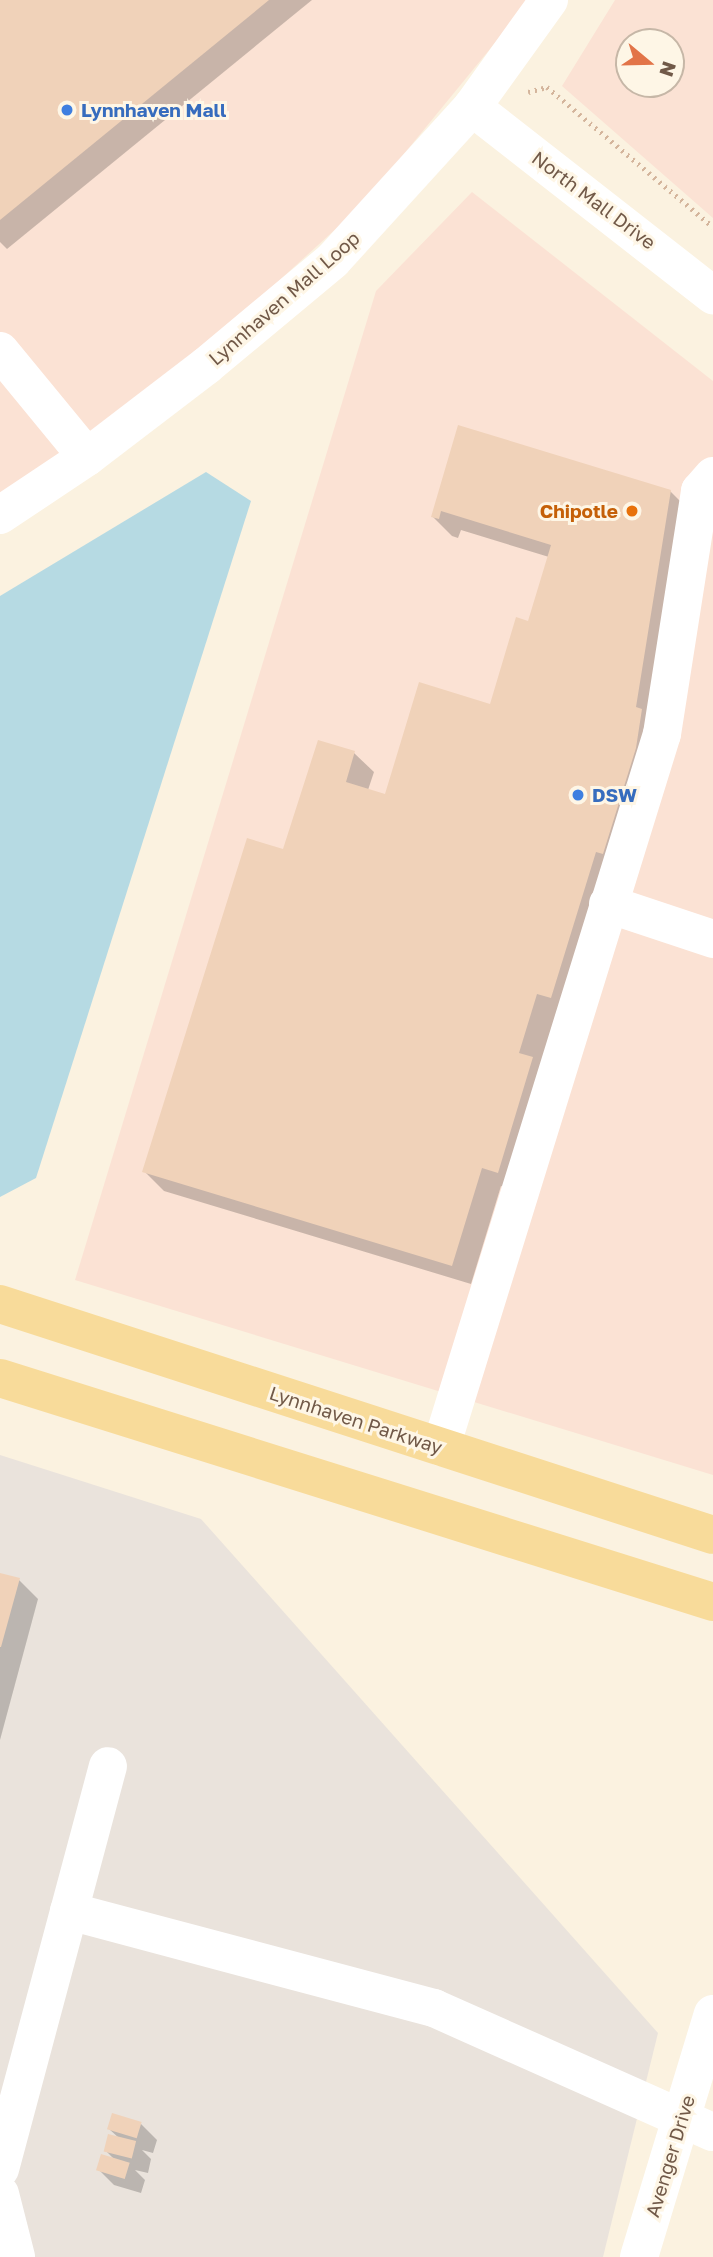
<!DOCTYPE html>
<html>
<head>
<meta charset="utf-8">
<style>
  body { margin:0 }
  #map { position:relative; width:713px; height:2257px; overflow:hidden; background:#fbf2e0; font-family:"Golos Text",sans-serif }
  div>[style] { position:absolute }
  .commercial>* { inset:0; background:#fbe2d4 }
  .industrial>* { inset:0; background:#eae3dc }
  .water>* { inset:0; background:#b6dae3 }
  .shadow>* { inset:0; background:#0003 }
  .building>* { inset:0; background:#f0d2b9; transform-origin:0 0 }
  .path>* { height:4.5px; margin-top:-2.25px; transform-origin:0; background:repeating-linear-gradient(90deg,#d4b59c 0 2px,transparent 0 7px) }
  .minor>* { height:38px; margin:-19px; padding:0 19px; transform-origin:19px; border-radius:19px; background:#fff }
  .major>* { height:38px; margin:-19px; padding:0 19px; transform-origin:19px; border-radius:19px; background:#f8db9a }
  .dots>* { width:19px; height:19px; translate:-50% -50%; box-sizing:border-box; border:4px solid #fef6e6; border-radius:50% }
  span { translate:-50% -50%; white-space:nowrap; text-align:center; line-height:1.15; -webkit-text-stroke:6px #fef6e6; paint-order:stroke }
  .shop-label { font-size:19px; color:#366cbe; font-weight:700 }
  .left { translate:0 -50%; text-align:left }
  .street-label { font-size:19px; color:#715948 }
  .food-label { font-size:19px; color:#c56008; font-weight:700 }
  .right { translate:-100% -50%; text-align:right }
  .north { position:absolute; left:615px; top:28px; width:70px; height:70px; box-sizing:border-box; background:#fef6e6; border:2px solid #c6b7a7; border-radius:50%; rotate:109deg; font-size:19px; font-weight:700; line-height:28px; text-align:center; color:#715948 }
  .north::after { content:''; display:block; margin:auto; width:24px; height:32px; background:#e27448; clip-path:polygon(50% 0,100% 100%,50% 72%,0 100%) }
</style>
</head>
<body>
<div id="map">
  <div class="commercial">
    <i style="clip-path:polygon(0 0,530px 0,363px 204px,167px 383px,0 494px)"></i>
    <i style="clip-path:polygon(evenodd,615px 0,713px 0,713px 218px,562px 86px,615px 0,671px 42px,671px 84px,629px 84px,629px 42px,671px 42px)"></i>
    <i style="clip-path:polygon(472px 192px,713px 381px,713px 1475px,75px 1280px,376px 291px)"></i>
  </div>
  <div class="industrial">
    <i style="clip-path:polygon(0 1455px,201px 1519px,658px 2033px,603px 2257px,0 2257px)"></i>
  </div>
  <div class="water">
    <i style="clip-path:polygon(206px 472px,251px 501px,36px 1178px,0 1197px,0 596px)"></i>
  </div>
  <div class="shadow">
    <i style="clip-path:polygon(0 0,312px 0,7px 249px,0 242px)"></i>
    <i style="clip-path:polygon(459px 428px,670px 491px,690px 511px,656px 725px,518px 1191px,501px 1186px,471px 1284px,164px 1191px,144px 1171px,284px 851px,354px 753px,374px 772px,368px 790px,387px 796px,491px 706px,529px 623px,549px 557px,461px 530px,458px 538px,452px 536px,433px 517px)"></i>
    <i style="clip-path:polygon(0 1575px,19px 1580px,38px 1599px,0 1740px)"></i>
    <i style="clip-path:polygon(141px 2124px,157px 2140px,153px 2153px,142px 2150px,151px 2159px,148px 2173px,135px 2170px,145px 2180px,141px 2193px,114px 2185px,98px 2169px,115px 2160px,105px 2150px,119px 2138px,109px 2129px)"></i>
  </div>
  <div class="building">
    <i style="clip-path:polygon(0 0,269px 0,0 220px)"></i>
    <i style="clip-path:polygon(458px 425px,671px 490px,636px 707px,642px 709px,636px 748px,603px 854px,596px 852px,551px 998px,537px 994px,519px 1053px,533px 1057px,498px 1173px,482px 1168px,452px 1266px,142px 1172px,247px 838px,283px 849px,318px 740px,355px 751px,346px 782px,385px 794px,419px 682px,490px 704px,516px 617px,528px 621px,551px 545px,441px 511px,439px 519px,431px 517px)"></i>
    <i style="clip-path:polygon(0 1573px,20px 1578px,1px 1647px,0 1647px)"></i>
    <i style="left:112px;top:2113px;width:31px;height:17px;rotate:17deg"></i>
    <i style="left:108px;top:2134px;width:29px;height:18px;rotate:14deg"></i>
    <i style="left:101px;top:2154px;width:30px;height:17px;rotate:17deg"></i>
  </div>
  <div class="path">
    <i style="left:528px;top:92px;width:20px;rotate:-15deg"></i>
    <i style="left:547px;top:87px;width:217px;rotate:40.1deg"></i>
  </div>
  <div class="minor">
    <i style="left:472px;top:107px;width:306px;rotate:38deg"></i>
    <i style="left:0;top:351px;width:137px;rotate:50.6deg"></i>
    <i style="left:0;top:515px;width:105px;rotate:-33.7deg"></i>
    <i style="left:87px;top:457px;width:150px;rotate:-37.4deg"></i>
    <i style="left:206px;top:366px;width:165px;rotate:-39.8deg"></i>
    <i style="left:333px;top:260px;width:207px;rotate:-47.7deg"></i>
    <i style="left:472px;top:107px;width:132px;rotate:-54.3deg"></i>
    <i style="left:608px;top:904px;width:111px;rotate:18.4deg"></i>
    <i style="left:441px;top:1447px;width:746px;rotate:-72.78deg"></i>
    <i style="left:662px;top:734px;width:246px;rotate:-81.1deg"></i>
    <i style="left:700px;top:491px;width:20px;rotate:-49deg"></i>
    <i style="left:69px;top:1911px;width:378px;rotate:14.9deg"></i>
    <i style="left:434px;top:2008px;width:305px;rotate:24deg"></i>
    <i style="left:0;top:2169px;width:417px;rotate:-75deg"></i>
    <i style="left:0;top:2194px;width:65px;rotate:75.7deg"></i>
    <i style="left:639px;top:2257px;width:254px;rotate:-73.1deg"></i>
  </div>
  <div class="major">
    <i style="left:0;top:1304px;width:749px;rotate:17.95deg"></i>
    <i style="left:0;top:1378px;width:747px;rotate:17.44deg"></i>
  </div>
  <div class="dots">
    <i style="left:67px;top:110px;background:#3f7fe0"></i>
    <i style="left:632px;top:511px;background:#e8710a"></i>
    <i style="left:578px;top:795px;background:#3f7fe0"></i>
  </div>
  <div class="shop-label">
    <span class="left" style="left:81px;top:110px">Lynnhaven Mall</span>
    <span class="left" style="left:592px;top:795px">DSW</span>
  </div>
  <div class="street-label">
    <span style="left:594px;top:200px;rotate:37deg">North Mall Drive</span>
    <span style="left:284px;top:298px;rotate:-41deg">Lynnhaven Mall Loop</span>
    <span style="left:356px;top:1420px;rotate:18deg">Lynnhaven Parkway</span>
    <span style="left:670px;top:2156px;rotate:-73deg">Avenger Drive</span>
  </div>
  <div class="food-label">
    <span class="right" style="left:618px;top:511px">Chipotle</span>
  </div>
  <div class="north">N</div>
</div>
</body>
</html>
